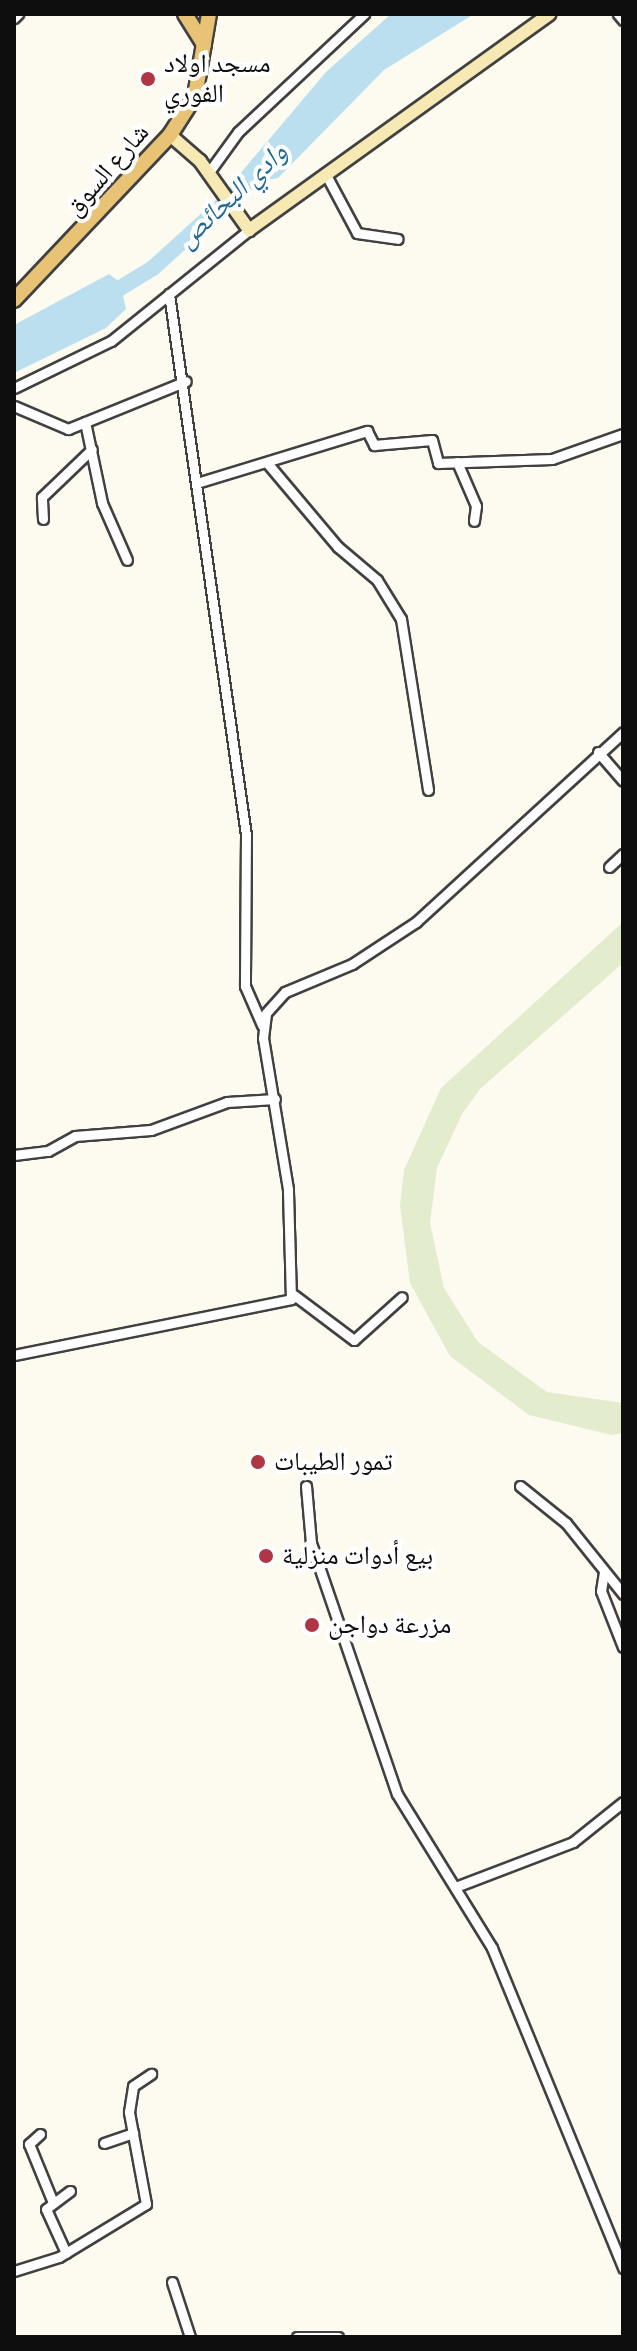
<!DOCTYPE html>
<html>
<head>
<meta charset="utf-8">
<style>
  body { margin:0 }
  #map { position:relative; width:637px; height:2351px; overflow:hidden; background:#fdfaf0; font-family:Bitter,"Noto Naskh Arabic",serif }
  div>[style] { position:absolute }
  .pitch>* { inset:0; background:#e4ecce }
  .water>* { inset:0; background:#bbdfef }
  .river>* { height:16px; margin:-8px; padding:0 8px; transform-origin:8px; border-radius:8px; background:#bbdfef }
  .roads { filter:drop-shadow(2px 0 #414141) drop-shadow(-2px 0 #414141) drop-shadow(0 2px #414141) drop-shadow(0 -2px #414141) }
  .street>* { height:9px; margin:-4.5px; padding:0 4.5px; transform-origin:4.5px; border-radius:4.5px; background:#fff }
  .secondary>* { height:12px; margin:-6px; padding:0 6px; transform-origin:6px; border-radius:6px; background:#f6e9b3 }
  .primary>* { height:14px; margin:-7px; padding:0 7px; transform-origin:7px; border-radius:7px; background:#e8c375 }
  .dots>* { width:22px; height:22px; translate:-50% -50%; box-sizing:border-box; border:4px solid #fff; border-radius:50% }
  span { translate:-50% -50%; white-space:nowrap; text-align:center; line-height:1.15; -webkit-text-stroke:8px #fff; paint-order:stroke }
  .poi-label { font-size:26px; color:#0e0e0e }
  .left { translate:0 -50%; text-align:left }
  .street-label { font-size:26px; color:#0e0e0e }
  .water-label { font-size:28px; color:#256a91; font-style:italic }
  .frame { position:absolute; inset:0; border:16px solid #0e0e0e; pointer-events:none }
</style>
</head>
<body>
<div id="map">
  <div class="pitch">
    <i style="clip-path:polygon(623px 922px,623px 963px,480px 1089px,462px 1114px,437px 1168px,430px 1223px,444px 1288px,478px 1342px,547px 1392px,623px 1403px,623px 1433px,612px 1435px,529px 1415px,450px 1356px,410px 1283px,400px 1206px,404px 1170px,441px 1088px)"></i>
  </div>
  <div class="water">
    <i style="clip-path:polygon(391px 14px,474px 14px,384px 70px,278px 178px,244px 185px,239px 175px,326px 72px)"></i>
    <i style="clip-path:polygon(109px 274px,120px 282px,126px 309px,106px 328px,14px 373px,14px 325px)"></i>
  </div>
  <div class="river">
    <i style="left:104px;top:298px;width:57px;rotate:-31.5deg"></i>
    <i style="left:153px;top:268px;width:143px;rotate:-42.2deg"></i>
  </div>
  <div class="roads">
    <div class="street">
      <i style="left:618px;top:14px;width:8px;rotate:50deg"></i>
      <i style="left:14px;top:18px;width:6px;rotate:-45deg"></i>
      <i style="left:209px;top:172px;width:49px;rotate:-54.1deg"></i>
      <i style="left:238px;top:132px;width:173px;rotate:-43.1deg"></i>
      <i style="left:325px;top:173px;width:68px;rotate:61.9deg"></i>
      <i style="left:357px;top:233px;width:41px;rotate:8.3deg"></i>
      <i style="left:169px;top:294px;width:546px;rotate:81.9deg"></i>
      <i style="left:246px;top:835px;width:151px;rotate:90.4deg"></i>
      <i style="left:245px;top:986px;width:43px;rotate:66.4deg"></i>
      <i style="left:14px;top:388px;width:108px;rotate:-25.9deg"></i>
      <i style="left:111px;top:341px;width:177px;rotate:-38.8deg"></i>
      <i style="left:14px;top:406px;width:59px;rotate:23.1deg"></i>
      <i style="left:68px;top:429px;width:127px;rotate:-22.1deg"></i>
      <i style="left:85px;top:422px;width:83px;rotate:78.1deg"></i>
      <i style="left:102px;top:503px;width:62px;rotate:66.3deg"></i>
      <i style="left:457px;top:462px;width:48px;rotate:66.6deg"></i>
      <i style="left:476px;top:506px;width:15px;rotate:98deg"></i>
      <i style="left:268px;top:464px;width:109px;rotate:49.9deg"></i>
      <i style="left:338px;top:547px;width:51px;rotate:40.2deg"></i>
      <i style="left:377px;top:580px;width:46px;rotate:58.4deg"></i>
      <i style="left:401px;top:619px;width:173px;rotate:81deg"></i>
      <i style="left:200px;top:482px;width:175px;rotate:-17deg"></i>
      <i style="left:367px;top:431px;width:16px;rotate:63deg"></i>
      <i style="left:374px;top:445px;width:58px;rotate:-4.9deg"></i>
      <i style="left:432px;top:440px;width:24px;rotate:75deg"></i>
      <i style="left:438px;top:463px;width:114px;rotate:-2deg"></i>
      <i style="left:552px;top:459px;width:75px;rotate:-19.4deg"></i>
      <i style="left:43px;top:519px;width:22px;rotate:-93deg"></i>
      <i style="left:42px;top:497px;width:69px;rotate:-43.8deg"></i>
      <i style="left:598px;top:752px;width:38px;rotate:49deg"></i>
      <i style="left:609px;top:867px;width:19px;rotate:-43deg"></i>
      <i style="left:14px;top:1155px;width:34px;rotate:-7deg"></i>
      <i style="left:48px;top:1151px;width:31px;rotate:-29deg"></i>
      <i style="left:75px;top:1136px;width:76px;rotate:-4.5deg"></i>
      <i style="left:151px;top:1130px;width:81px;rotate:-20.2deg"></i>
      <i style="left:227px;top:1102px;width:48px;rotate:-3.6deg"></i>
      <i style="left:294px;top:1295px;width:75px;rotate:36.9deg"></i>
      <i style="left:354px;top:1340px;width:64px;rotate:-41.9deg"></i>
      <i style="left:14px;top:1355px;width:283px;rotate:-11.4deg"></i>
      <i style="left:291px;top:1299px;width:110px;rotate:-91.6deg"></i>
      <i style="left:288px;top:1189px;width:153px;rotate:-99.4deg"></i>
      <i style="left:263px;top:1038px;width:25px;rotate:-83deg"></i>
      <i style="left:266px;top:1013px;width:28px;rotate:-48deg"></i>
      <i style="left:285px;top:992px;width:73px;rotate:-22.7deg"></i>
      <i style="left:352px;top:964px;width:77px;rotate:-33.3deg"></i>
      <i style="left:416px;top:922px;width:281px;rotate:-42.5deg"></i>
      <i style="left:306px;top:1486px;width:57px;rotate:85deg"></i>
      <i style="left:311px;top:1543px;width:265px;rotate:71.1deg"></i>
      <i style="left:397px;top:1794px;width:181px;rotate:58.3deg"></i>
      <i style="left:492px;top:1948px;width:346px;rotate:67.7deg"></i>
      <i style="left:520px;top:1486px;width:59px;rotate:38.8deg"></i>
      <i style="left:566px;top:1523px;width:91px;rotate:51.2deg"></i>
      <i style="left:604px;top:1572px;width:19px;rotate:99deg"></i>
      <i style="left:601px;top:1591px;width:60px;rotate:68.6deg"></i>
      <i style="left:458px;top:1886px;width:123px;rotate:-20.9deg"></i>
      <i style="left:573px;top:1842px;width:64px;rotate:-38.7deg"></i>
      <i style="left:40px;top:2134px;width:15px;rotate:138deg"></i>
      <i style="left:29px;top:2144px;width:61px;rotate:67.7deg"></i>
      <i style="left:104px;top:2143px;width:31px;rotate:-19deg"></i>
      <i style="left:66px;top:2253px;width:48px;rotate:-114.4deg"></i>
      <i style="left:46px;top:2209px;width:30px;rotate:-37deg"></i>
      <i style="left:14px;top:2271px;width:47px;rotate:-17.3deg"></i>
      <i style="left:59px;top:2257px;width:102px;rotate:-31.3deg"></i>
      <i style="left:146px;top:2204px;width:94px;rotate:-100.5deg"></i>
      <i style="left:129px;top:2112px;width:26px;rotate:-81deg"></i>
      <i style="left:133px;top:2086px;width:22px;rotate:-34deg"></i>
      <i style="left:172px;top:2282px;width:58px;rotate:71.9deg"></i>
      <i style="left:297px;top:2337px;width:41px"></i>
    </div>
    <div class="secondary">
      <i style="left:170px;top:135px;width:40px;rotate:41deg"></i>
      <i style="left:200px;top:161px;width:85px;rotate:54.6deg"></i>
      <i style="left:249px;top:230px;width:370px;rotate:-35.7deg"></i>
    </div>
    <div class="primary">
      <i style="left:185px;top:14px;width:36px;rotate:58deg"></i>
      <i style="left:14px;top:300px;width:227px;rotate:-46.6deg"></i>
      <i style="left:170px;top:135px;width:46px;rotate:-57.3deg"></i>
      <i style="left:195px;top:96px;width:83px;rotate:-80.3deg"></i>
    </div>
  </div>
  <div class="dots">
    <i style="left:148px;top:79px;background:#ae3645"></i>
    <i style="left:258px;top:1462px;background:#ae3645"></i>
    <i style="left:266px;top:1556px;background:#ae3645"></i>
    <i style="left:312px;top:1625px;background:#ae3645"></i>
  </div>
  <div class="poi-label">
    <span class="left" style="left:164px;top:79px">مسجد اولاد<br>الفوري</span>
    <span class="left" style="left:274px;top:1462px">تمور الطيبات</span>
    <span class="left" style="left:282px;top:1556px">بيع أدوات منزلية</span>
    <span class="left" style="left:328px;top:1625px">مزرعة دواجن</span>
  </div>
  <div class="street-label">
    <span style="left:107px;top:170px;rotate:-49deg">شارع السوق</span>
  </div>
  <div class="water-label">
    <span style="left:232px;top:195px;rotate:-43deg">وادي البحائص</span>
  </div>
  <div class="frame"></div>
</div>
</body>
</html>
